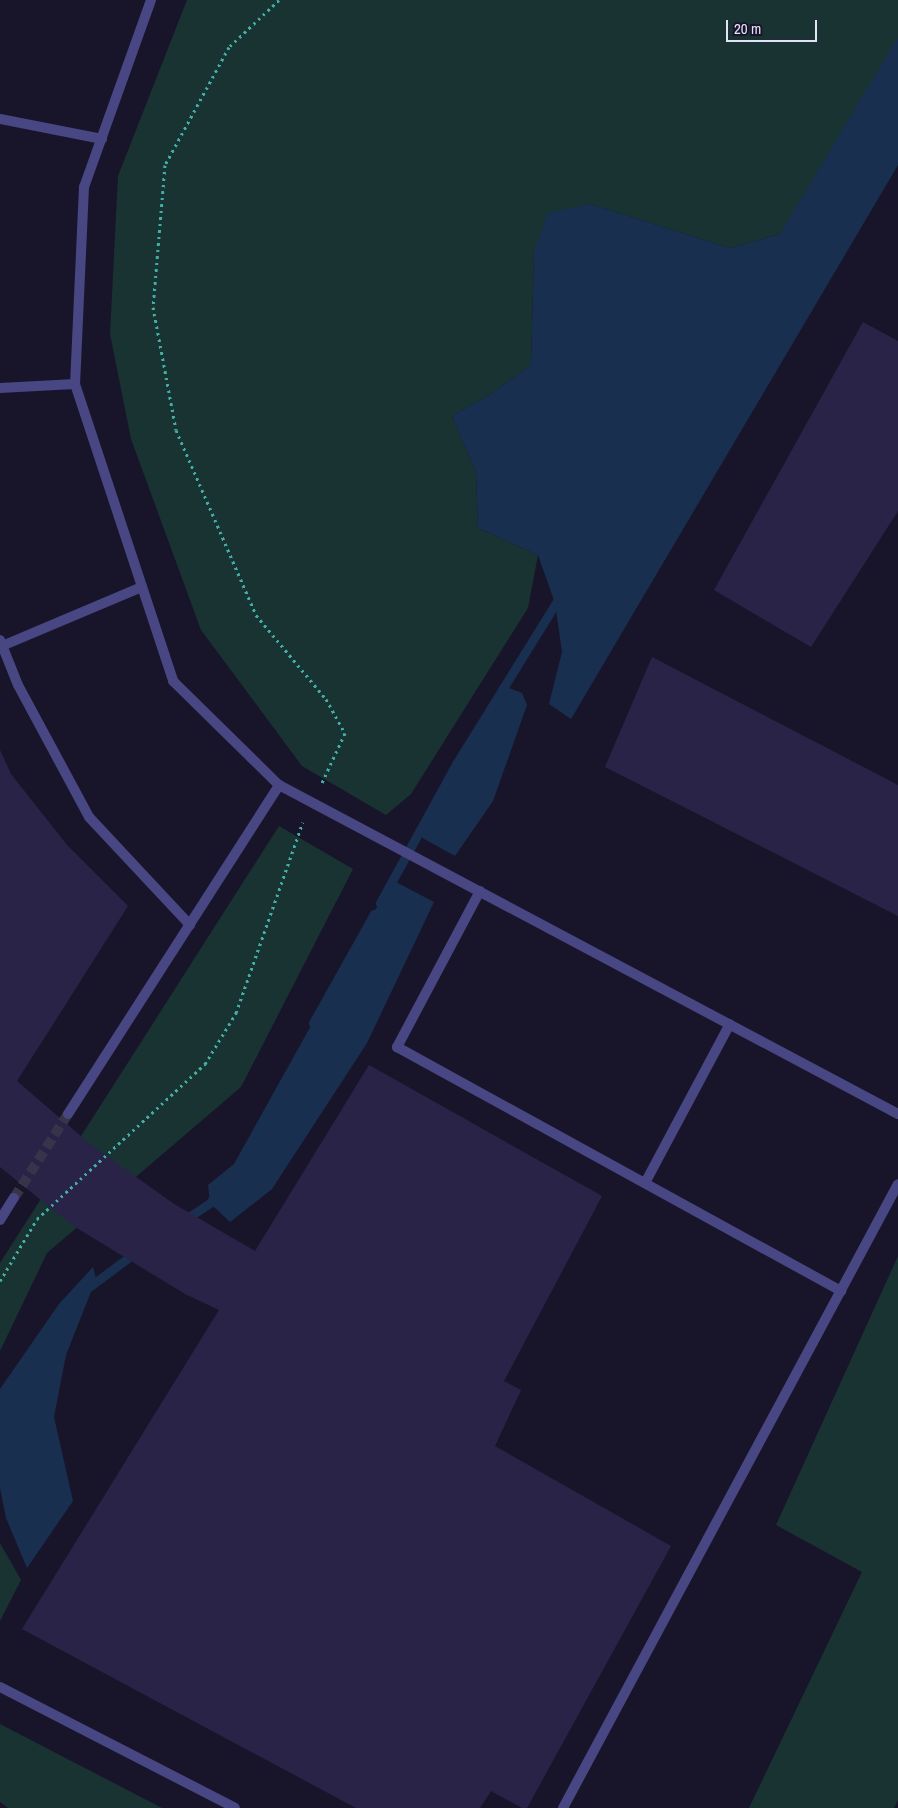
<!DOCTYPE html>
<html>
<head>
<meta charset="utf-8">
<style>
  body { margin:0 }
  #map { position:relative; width:898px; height:1808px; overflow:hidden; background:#18152a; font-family:"Archivo Narrow",sans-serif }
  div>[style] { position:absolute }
  .green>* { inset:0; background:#193332 }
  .water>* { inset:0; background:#192f4f }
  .stream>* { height:9px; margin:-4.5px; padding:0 4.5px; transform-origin:4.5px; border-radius:4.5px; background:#192f4f }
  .building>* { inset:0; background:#2a2348 }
  .minor-tunnel>* { height:10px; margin-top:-5px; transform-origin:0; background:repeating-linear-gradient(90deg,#373449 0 10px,transparent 0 15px) }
  .path>* { height:3px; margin-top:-1.5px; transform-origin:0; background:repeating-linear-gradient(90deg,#42afa7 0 2.5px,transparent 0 6.5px) }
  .service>* { height:10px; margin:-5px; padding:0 5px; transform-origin:5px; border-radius:5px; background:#484683 }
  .minor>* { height:10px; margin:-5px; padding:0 5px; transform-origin:5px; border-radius:5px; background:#484683 }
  span { translate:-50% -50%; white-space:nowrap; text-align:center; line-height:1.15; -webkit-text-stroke:5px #18152a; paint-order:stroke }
  .scale { position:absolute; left:726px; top:20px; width:91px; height:22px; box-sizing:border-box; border:2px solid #e4e2fb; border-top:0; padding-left:6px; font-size:15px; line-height:18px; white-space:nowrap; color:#e4e2fb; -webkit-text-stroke:4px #18152a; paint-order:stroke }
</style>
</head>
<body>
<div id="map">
  <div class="green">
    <i style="clip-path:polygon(187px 0,898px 0,898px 73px,780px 234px,730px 248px,590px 204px,534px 251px,531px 365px,491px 394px,452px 416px,476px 472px,478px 528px,538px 555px,528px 608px,411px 794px,386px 815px,302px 766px,201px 630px,131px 439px,110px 334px,118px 176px)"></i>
    <i style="clip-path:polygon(279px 826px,353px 869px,241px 1087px,47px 1253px,0 1351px,0 1263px)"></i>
    <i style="clip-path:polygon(898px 1256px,898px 1800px,894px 1808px,749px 1808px,862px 1572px,776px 1525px)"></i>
    <i style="clip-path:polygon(0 1543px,21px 1580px,0 1621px)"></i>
    <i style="clip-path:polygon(0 1724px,162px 1808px,8px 1808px,0 1802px)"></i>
  </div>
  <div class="water">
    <i style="clip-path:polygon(898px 37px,898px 165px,571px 719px,549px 704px,562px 652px,555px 603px,538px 555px,478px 528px,476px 472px,452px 416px,491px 394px,531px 365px,534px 251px,548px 213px,590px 204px,730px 248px,780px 234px)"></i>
    <i style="clip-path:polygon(504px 686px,522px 693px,527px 705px,493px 801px,455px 856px,417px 835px)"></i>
    <i style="clip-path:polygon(392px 880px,434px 902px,367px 1043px,272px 1189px,230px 1222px,210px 1203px,208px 1185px,234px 1164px)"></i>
    <i style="clip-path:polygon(93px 1267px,96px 1279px,66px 1355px,54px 1417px,73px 1501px,27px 1568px,6px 1518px,0 1488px,0 1389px,59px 1304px)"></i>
  </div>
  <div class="stream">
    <i style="left:380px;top:903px;width:158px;rotate:-61.3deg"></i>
    <i style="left:456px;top:764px;width:201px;rotate:-58.2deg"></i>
    <i style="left:313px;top:1023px;width:125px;rotate:-60.8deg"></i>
    <i style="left:183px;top:1221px;width:32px;rotate:-34deg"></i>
    <i style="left:210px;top:1203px;width:12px;rotate:-59deg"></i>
    <i style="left:89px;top:1287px;width:59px;rotate:-36.7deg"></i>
  </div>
  <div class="building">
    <i style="clip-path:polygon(863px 322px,898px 341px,898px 511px,811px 647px,714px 590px)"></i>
    <i style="clip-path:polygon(652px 657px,898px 785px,898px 916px,605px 767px)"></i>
    <i style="clip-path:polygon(0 750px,11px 774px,67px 845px,128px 906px,17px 1081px,90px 1144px,174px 1204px,255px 1251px,369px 1065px,602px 1196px,504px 1381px,521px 1390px,495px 1446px,671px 1546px,527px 1808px,522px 1808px,491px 1791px,480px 1808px,356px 1808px,22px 1629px,219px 1310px,185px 1294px,72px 1225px,0 1167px)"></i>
  </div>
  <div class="minor-tunnel">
    <i style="left:14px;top:1198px;width:100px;rotate:-57.3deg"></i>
  </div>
  <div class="path">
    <i style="left:279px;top:0;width:69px;rotate:136.8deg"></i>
    <i style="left:229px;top:47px;width:134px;rotate:118.5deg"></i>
    <i style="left:165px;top:165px;width:143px;rotate:94.8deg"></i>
    <i style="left:153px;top:307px;width:125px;rotate:79.4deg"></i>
    <i style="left:176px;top:430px;width:202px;rotate:66.6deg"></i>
    <i style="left:256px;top:615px;width:109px;rotate:50.2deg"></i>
    <i style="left:326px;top:699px;width:39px;rotate:61deg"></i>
    <i style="left:345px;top:733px;width:57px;rotate:114.8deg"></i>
    <i style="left:0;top:1281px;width:72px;rotate:-59.2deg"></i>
    <i style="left:37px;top:1219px;width:229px;rotate:-42.7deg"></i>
    <i style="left:205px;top:1064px;width:60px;rotate:-58.7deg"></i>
    <i style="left:236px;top:1013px;width:202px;rotate:-70.7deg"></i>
  </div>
  <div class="service">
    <i style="left:151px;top:0;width:199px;rotate:109.7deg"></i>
    <i style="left:84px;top:187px;width:197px;rotate:92.6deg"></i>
    <i style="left:75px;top:384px;width:313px;rotate:71.7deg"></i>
    <i style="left:173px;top:681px;width:148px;rotate:44.5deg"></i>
    <i style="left:0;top:119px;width:104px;rotate:11.1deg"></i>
    <i style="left:0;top:388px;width:75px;rotate:-3.1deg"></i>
    <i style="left:0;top:640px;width:48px;rotate:68.2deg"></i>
    <i style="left:18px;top:685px;width:150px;rotate:61.7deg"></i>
    <i style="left:89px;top:817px;width:148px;rotate:46.9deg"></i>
    <i style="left:2px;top:646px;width:152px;rotate:-22.9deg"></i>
    <i style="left:480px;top:891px;width:177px;rotate:118deg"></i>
    <i style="left:397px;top:1047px;width:507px;rotate:28.79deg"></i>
    <i style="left:645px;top:1183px;width:180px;rotate:-61.9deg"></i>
  </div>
  <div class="minor">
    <i style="left:68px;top:1114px;width:391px;rotate:-57.3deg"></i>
    <i style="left:279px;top:785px;width:701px;rotate:27.99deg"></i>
    <i style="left:0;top:1220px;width:26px;rotate:-58deg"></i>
    <i style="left:0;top:1687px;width:264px;rotate:27.2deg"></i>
    <i style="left:563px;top:1808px;width:708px;rotate:-61.77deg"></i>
  </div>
  <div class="scale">20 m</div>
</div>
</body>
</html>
